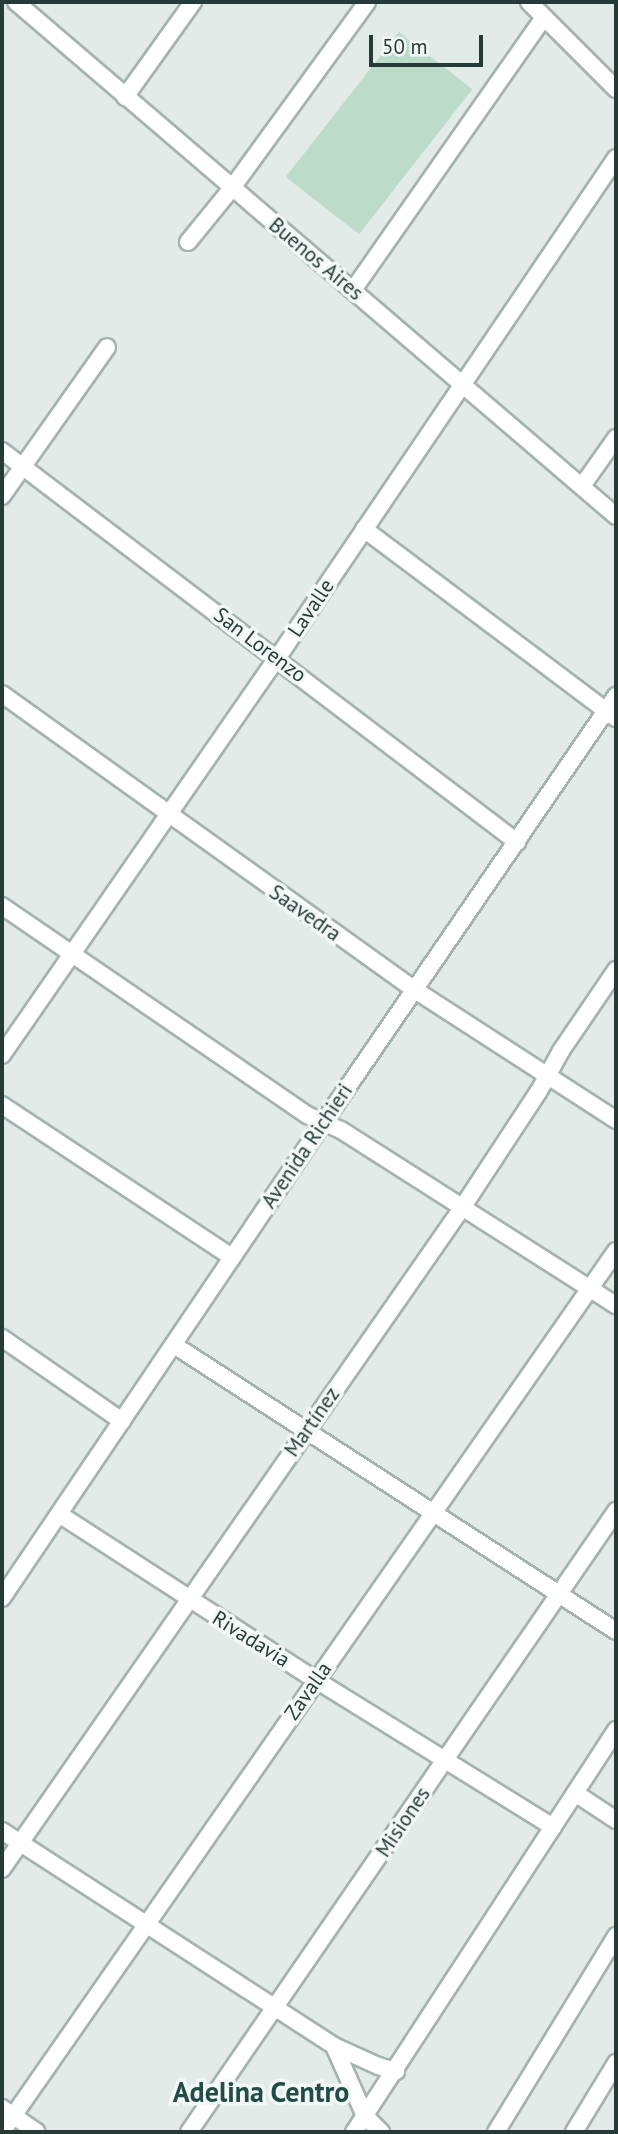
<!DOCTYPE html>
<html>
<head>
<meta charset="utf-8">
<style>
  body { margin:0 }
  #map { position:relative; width:618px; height:2134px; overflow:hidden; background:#e2ebe8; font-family:"PT Sans",sans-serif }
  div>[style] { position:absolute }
  .green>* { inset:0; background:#bddbc9; transform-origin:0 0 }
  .roads { filter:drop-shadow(2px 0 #a5b3b0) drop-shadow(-2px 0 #a5b3b0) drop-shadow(0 2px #a5b3b0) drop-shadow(0 -2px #a5b3b0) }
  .minor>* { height:16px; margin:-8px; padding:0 8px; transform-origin:8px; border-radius:8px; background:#fff }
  span { translate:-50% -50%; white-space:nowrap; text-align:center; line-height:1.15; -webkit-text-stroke:7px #f3f8f6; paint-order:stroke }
  .street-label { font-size:21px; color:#243b38 }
  .district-label { font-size:28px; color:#214c47; font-weight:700 }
  .frame { position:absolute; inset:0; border:4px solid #243b38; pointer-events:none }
  .scale { position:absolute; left:369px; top:35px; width:114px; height:32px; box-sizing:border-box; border:4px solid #243b38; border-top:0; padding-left:9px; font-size:21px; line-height:24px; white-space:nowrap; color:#243b38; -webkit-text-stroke:5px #f3f8f6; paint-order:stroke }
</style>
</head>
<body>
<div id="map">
  <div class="green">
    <i style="left:399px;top:32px;width:93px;height:184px;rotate:38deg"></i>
  </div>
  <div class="roads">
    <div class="minor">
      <i style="left:16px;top:2px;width:790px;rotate:40.59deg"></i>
      <i style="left:529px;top:2px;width:123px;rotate:45deg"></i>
      <i style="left:125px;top:97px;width:117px;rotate:-54.4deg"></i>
      <i style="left:188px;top:242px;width:70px;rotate:-50.8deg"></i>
      <i style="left:232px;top:188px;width:230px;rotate:-54deg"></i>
      <i style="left:353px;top:290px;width:333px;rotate:-55deg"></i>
      <i style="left:2px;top:451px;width:647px;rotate:37.21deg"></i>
      <i style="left:582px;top:486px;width:59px;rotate:-54.7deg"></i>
      <i style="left:2px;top:496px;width:182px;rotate:-54.8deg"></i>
      <i style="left:364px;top:529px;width:315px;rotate:36.9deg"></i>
      <i style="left:2px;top:694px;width:508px;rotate:35.63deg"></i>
      <i style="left:415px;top:990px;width:239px;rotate:32.9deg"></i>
      <i style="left:2px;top:906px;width:370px;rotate:34.4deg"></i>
      <i style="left:307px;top:1115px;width:37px;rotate:24deg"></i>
      <i style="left:341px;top:1130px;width:326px;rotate:32.5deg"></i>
      <i style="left:2px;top:1055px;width:484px;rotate:-55.3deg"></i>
      <i style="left:278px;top:657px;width:603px;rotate:-55.89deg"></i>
      <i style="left:2px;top:1105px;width:276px;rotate:33.5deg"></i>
      <i style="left:2px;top:1338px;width:146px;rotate:34.7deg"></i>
      <i style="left:174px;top:1345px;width:526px;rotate:32.91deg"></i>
      <i style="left:59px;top:1514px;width:306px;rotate:32.9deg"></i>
      <i style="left:316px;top:1680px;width:279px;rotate:31.8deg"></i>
      <i style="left:2px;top:1598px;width:573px;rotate:-55.95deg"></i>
      <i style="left:323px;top:1123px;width:518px;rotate:-55.54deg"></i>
      <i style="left:575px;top:1793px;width:49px;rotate:33.4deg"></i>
      <i style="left:2px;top:1831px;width:396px;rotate:32.9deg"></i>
      <i style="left:334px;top:2046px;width:48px;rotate:24.4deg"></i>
      <i style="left:378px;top:2066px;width:19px;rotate:16deg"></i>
      <i style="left:2px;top:1869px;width:805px;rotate:-55.17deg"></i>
      <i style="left:462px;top:1208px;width:140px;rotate:-56.7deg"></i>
      <i style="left:539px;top:1091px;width:46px;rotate:-61.2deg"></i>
      <i style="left:561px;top:1051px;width:98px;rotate:-55.8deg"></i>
      <i style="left:334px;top:2046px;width:77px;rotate:66.1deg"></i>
      <i style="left:365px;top:2116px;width:23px;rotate:45deg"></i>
      <i style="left:2px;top:2108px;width:42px;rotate:34.4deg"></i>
      <i style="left:2px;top:2132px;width:1074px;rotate:-55.13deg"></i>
      <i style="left:189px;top:2132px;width:754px;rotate:-55.49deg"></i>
      <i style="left:354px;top:2132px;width:480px;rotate:-56.9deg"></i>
      <i style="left:496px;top:2132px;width:230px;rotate:-58.5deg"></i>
      <i style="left:574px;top:2132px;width:81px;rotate:-58.7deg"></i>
    </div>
  </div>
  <div class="street-label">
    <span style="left:316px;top:259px;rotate:40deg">Buenos Aires</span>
    <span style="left:311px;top:608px;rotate:-56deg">Lavalle</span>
    <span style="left:260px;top:645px;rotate:37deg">San Lorenzo</span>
    <span style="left:305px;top:913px;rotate:35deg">Saavedra</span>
    <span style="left:307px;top:1146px;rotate:-56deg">Avenida Richieri</span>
    <span style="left:312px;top:1422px;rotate:-55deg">Martínez</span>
    <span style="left:251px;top:1639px;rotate:32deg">Rivadavia</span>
    <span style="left:308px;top:1691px;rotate:-55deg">Zavalla</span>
    <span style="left:403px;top:1822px;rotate:-56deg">Misiones</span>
  </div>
  <div class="district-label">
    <span style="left:261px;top:2092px">Adelina Centro</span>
  </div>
  <div class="frame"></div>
  <div class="scale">50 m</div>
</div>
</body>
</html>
